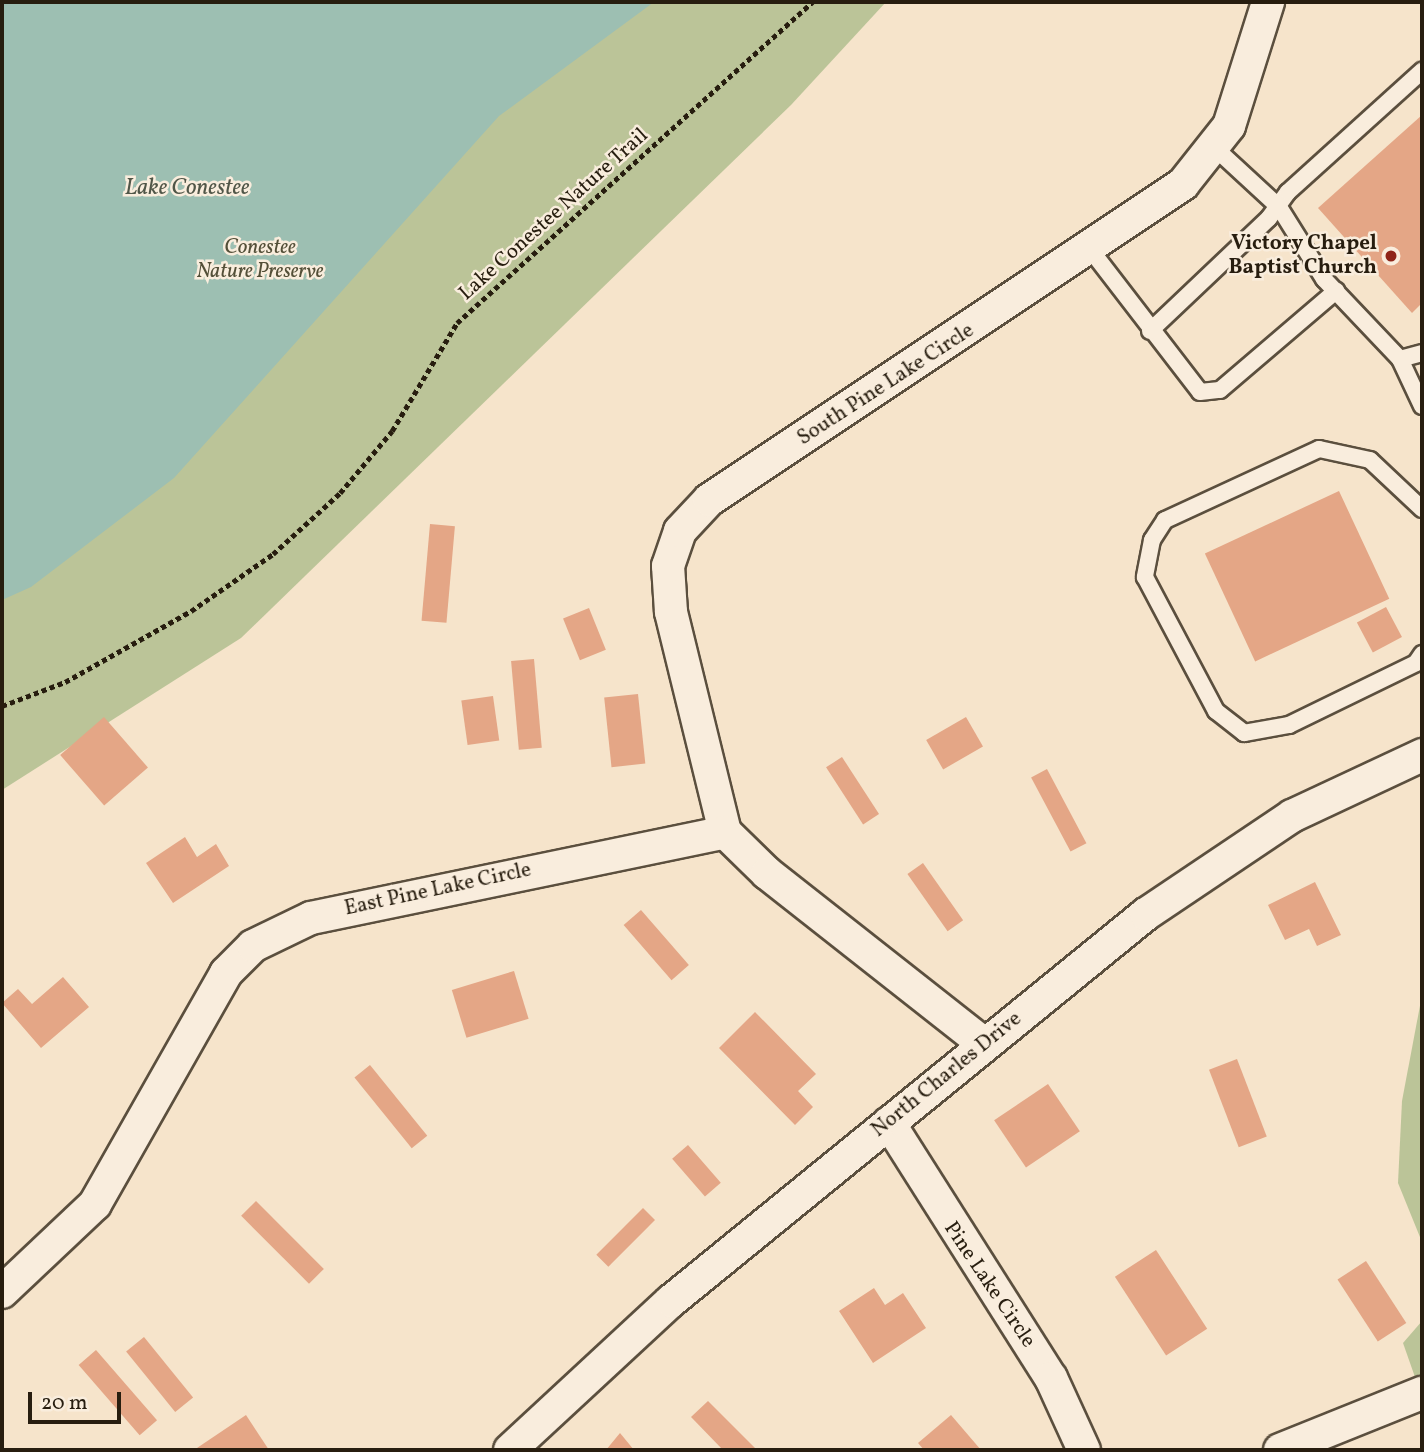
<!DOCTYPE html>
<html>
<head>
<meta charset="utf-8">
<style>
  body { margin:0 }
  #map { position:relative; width:1424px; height:1452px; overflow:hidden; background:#f6e4cb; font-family:Vollkorn,serif }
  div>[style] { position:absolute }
  .green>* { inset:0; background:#bbc498 }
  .water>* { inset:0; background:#9dbfb2 }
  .building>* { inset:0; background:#e4a686; transform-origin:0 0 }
  .path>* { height:4.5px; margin-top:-2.25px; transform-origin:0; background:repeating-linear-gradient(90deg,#271d0f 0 5px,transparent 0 8.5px) }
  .roads { filter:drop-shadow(2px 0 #5b4f3e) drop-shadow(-2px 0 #5b4f3e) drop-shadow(0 2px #5b4f3e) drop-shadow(0 -2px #5b4f3e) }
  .service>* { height:16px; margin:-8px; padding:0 8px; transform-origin:8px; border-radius:8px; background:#f9eddd }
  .minor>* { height:32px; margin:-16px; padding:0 16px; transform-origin:16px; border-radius:16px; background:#f9eddd }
  .dots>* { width:19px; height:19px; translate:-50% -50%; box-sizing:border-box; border:4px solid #f9eddd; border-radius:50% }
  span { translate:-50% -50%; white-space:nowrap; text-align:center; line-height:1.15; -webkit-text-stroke:5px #f9eddd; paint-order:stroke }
  .street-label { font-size:21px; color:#271d0f }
  .poi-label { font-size:21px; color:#271d0f; font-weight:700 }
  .right { translate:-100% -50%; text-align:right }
  .park-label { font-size:21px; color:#534f38; font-style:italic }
  .water-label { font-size:23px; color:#505648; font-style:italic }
  .frame { position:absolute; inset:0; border:4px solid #271d0f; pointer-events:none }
  .scale { position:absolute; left:28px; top:1392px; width:93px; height:32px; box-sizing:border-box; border:4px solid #271d0f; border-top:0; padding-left:9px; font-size:21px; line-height:24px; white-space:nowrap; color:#271d0f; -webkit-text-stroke:5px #f9eddd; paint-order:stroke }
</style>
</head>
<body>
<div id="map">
  <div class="green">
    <i style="clip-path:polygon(2px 2px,886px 2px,791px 105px,241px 638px,2px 790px)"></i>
    <i style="clip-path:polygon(1422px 995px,1422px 1242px,1398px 1183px,1402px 1101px)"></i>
    <i style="clip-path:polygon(1422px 1321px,1422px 1397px,1403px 1343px)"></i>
  </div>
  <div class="water">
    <i style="clip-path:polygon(2px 2px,654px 2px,499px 116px,174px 478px,31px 587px,2px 600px)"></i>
  </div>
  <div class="building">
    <i style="clip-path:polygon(1422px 115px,1422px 303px,1412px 313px,1318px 208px)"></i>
    <i style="left:1339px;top:491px;width:119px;height:148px;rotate:65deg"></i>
    <i style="left:430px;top:524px;width:25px;height:97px;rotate:5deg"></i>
    <i style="left:1386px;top:607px;width:34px;height:33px;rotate:62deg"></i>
    <i style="left:589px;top:608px;width:45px;height:28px;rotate:68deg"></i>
    <i style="left:534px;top:659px;width:89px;height:23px;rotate:85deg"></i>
    <i style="left:638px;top:694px;width:70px;height:34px;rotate:84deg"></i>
    <i style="left:493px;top:696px;width:45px;height:32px;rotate:82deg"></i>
    <i style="left:104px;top:717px;width:67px;height:58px;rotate:49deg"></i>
    <i style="left:966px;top:717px;width:34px;height:46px;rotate:60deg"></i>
    <i style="left:842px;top:757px;width:68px;height:19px;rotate:57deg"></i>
    <i style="left:1047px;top:769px;width:84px;height:18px;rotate:62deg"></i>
    <i style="clip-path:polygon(185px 837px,197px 857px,216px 844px,229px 866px,173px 903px,146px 863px)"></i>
    <i style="left:923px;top:863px;width:70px;height:19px;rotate:55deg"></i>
    <i style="clip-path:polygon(1315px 882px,1341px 935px,1317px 946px,1309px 929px,1285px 940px,1268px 905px)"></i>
    <i style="left:641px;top:910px;width:73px;height:23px;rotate:49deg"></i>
    <i style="left:514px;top:971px;width:50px;height:65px;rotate:73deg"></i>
    <i style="clip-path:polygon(63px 977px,89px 1007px,41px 1048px,2px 1003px,18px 989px,32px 1004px)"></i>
    <i style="clip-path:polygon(755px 1012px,816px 1074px,798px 1091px,813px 1107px,795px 1125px,719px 1048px)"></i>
    <i style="left:1237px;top:1059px;width:83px;height:30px;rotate:69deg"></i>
    <i style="left:370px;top:1065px;width:91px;height:20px;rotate:51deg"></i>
    <i style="left:1048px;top:1084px;width:57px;height:65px;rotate:56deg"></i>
    <i style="left:688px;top:1145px;width:50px;height:21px;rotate:49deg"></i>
    <i style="left:256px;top:1201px;width:96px;height:21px;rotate:45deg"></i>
    <i style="left:643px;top:1208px;width:17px;height:66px;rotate:45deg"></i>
    <i style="left:1156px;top:1250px;width:94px;height:49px;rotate:57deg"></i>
    <i style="left:1366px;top:1261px;width:74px;height:34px;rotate:57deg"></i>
    <i style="clip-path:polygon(874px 1288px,885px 1305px,903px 1293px,926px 1328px,873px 1363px,839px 1311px)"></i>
    <i style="left:144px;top:1337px;width:78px;height:23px;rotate:51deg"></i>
    <i style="left:96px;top:1350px;width:93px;height:23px;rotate:49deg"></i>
    <i style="clip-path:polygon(708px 1401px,757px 1450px,723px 1450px,691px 1417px)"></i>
    <i style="clip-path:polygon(246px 1415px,269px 1450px,194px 1450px)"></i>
    <i style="clip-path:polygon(951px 1415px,981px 1450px,924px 1450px,918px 1443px)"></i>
    <i style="clip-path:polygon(620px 1433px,634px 1450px,606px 1450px)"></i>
  </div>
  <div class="path">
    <i style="left:2px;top:706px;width:67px;rotate:-20.9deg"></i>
    <i style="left:65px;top:682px;width:145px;rotate:-29.4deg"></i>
    <i style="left:191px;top:611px;width:100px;rotate:-34.8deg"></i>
    <i style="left:273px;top:554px;width:91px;rotate:-42.3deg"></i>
    <i style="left:340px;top:493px;width:81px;rotate:-50deg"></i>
    <i style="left:392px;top:431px;width:126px;rotate:-59deg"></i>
    <i style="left:457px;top:323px;width:479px;rotate:-42.1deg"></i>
  </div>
  <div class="roads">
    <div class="service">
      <i style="left:1215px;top:148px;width:87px;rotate:42.7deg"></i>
      <i style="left:1279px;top:207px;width:85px;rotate:58deg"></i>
      <i style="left:1324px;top:279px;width:110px;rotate:46.5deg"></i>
      <i style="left:1400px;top:359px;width:52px;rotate:64.9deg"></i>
      <i style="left:1090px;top:249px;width:180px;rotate:52.4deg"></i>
      <i style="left:1200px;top:392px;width:20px;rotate:-6deg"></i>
      <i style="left:1220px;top:390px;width:153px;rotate:-40.5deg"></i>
      <i style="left:1150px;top:331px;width:164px;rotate:-43.5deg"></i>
      <i style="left:1269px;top:218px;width:32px;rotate:-54deg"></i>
      <i style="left:1288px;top:192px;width:181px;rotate:-42.1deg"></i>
      <i style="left:1400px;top:359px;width:23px;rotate:-15deg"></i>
      <i style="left:1422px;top:509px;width:71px;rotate:-136.7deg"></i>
      <i style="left:1370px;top:460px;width:52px;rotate:-167.8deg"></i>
      <i style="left:1319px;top:449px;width:170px;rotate:155.2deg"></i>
      <i style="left:1165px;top:520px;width:24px;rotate:123deg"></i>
      <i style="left:1152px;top:540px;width:38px;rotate:101deg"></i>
      <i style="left:1145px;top:577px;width:152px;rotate:62.1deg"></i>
      <i style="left:1216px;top:711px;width:36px;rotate:38deg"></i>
      <i style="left:1244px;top:733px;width:46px;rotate:-10.1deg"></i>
      <i style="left:1289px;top:725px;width:141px;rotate:-26deg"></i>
      <i style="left:1416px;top:663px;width:11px;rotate:-56deg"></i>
    </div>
    <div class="minor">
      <i style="left:725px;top:832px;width:227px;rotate:-103.8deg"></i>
      <i style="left:671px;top:612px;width:46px;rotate:-93.7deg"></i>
      <i style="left:668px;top:566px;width:37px;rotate:-71deg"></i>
      <i style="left:680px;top:531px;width:42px;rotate:-46.9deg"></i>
      <i style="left:709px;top:500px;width:570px;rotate:-33.69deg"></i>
      <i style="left:1183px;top:184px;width:74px;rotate:-51.6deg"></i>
      <i style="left:1229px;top:126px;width:130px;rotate:-72.5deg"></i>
      <i style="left:889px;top:1123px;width:302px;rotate:57.6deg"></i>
      <i style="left:1051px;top:1378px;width:79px;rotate:65.4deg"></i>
      <i style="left:2px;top:1292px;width:128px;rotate:-43.4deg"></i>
      <i style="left:95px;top:1204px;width:266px;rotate:-60.4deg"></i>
      <i style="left:226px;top:973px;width:38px;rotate:-45deg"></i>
      <i style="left:253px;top:946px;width:64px;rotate:-25.8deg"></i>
      <i style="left:311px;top:918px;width:423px;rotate:-11.7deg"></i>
      <i style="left:725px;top:832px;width:59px;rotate:44.3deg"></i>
      <i style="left:767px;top:873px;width:276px;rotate:38.2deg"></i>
      <i style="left:510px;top:1450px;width:219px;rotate:-42.8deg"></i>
      <i style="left:671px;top:1301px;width:613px;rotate:-39.17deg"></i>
      <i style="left:1146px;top:914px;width:176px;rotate:-33.9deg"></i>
      <i style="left:1292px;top:816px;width:144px;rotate:-25.1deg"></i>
      <i style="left:1280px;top:1450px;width:153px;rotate:-21.9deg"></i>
    </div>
  </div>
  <div class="dots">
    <i style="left:1391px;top:256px;background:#8f2418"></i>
  </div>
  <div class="street-label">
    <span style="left:554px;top:215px;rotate:-42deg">Lake Conestee Nature Trail</span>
    <span style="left:886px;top:385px;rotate:-33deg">South Pine Lake Circle</span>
    <span style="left:438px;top:890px;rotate:-12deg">East Pine Lake Circle</span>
    <span style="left:947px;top:1075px;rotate:-39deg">North Charles Drive</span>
    <span style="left:989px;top:1285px;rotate:56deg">Pine Lake Circle</span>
  </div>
  <div class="poi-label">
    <span class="right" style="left:1377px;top:256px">Victory Chapel<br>Baptist Church</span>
  </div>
  <div class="park-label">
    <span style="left:260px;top:260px">Conestee<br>Nature Preserve</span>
  </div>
  <div class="water-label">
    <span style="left:187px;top:188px">Lake Conestee</span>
  </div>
  <div class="frame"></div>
  <div class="scale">20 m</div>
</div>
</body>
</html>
